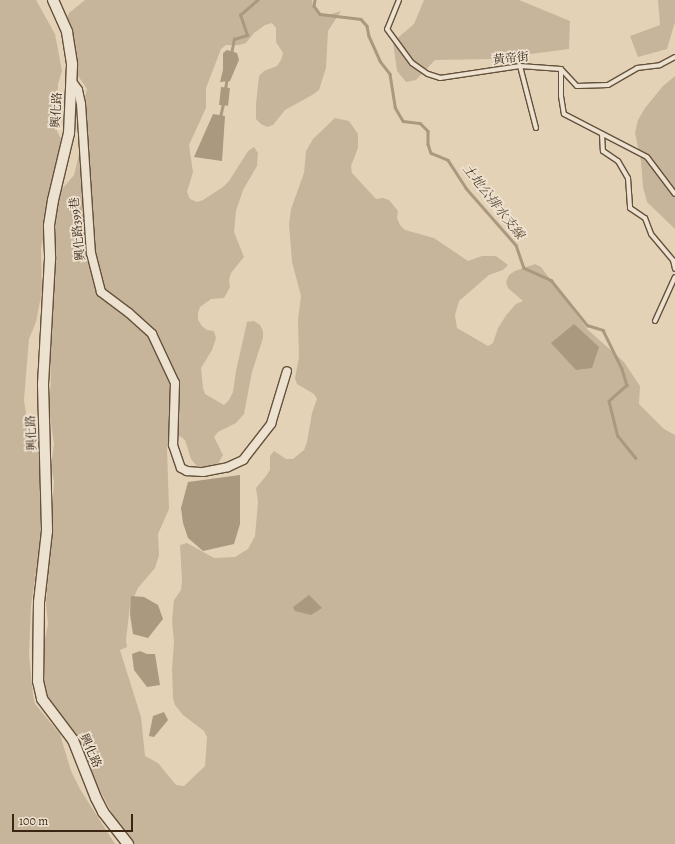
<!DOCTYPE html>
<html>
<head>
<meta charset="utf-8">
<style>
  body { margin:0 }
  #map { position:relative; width:675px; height:844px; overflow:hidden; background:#e4d2b7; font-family:Alegreya,"Noto Serif TC",serif }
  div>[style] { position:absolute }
  .green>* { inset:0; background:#c7b59b }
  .water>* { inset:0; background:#aa987f; transform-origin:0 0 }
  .stream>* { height:2.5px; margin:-1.25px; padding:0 1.25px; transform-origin:1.25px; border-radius:1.25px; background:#aa987f }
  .roads { filter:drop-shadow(1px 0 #64513c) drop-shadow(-1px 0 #64513c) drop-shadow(0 1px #64513c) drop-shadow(0 -1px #64513c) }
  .service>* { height:4px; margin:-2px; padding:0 2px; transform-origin:2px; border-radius:2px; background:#ede2d0 }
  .minor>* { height:8px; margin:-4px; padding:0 4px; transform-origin:4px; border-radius:4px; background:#ede2d0 }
  .tertiary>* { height:10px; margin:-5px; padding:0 5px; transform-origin:5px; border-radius:5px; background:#ede2d0 }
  span { translate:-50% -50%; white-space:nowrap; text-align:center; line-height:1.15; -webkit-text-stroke:3.5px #ede2d0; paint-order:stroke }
  .street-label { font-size:12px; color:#3a2613 }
  .water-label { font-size:13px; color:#5c4833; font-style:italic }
  .scale { position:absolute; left:12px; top:814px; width:121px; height:18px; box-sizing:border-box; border:2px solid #3a2613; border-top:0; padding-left:5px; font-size:12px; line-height:14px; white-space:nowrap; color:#3a2613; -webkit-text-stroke:3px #ede2d0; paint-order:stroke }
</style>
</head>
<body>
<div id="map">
  <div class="green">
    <i style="clip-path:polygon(0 0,36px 0,55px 34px,62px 71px,58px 84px,57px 131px,61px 139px,60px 150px,50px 209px,41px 248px,42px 291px,36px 322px,29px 339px,24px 400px,27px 420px,37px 447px,42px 475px,41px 537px,31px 606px,29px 655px,33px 695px,35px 704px,60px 734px,71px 771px,80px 789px,115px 844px,0 844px)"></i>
    <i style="clip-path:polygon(85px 0,312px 0,313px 7px,320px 14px,325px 16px,341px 11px,328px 31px,326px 68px,319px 90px,314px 94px,285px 110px,273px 125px,267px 127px,261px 124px,256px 119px,256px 104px,259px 76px,264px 71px,277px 66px,281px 60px,283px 53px,276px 42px,276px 28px,272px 23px,265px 25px,254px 33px,246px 43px,239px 45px,226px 45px,221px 49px,206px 88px,206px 108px,189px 145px,193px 172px,187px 192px,190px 199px,197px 202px,203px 200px,223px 187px,229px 181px,248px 151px,254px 147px,258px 153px,257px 166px,243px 190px,236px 211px,234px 232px,244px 257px,231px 273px,229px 280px,230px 287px,224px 298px,211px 299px,200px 307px,198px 313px,198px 320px,202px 326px,207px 330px,214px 331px,216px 338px,212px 350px,201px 368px,203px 388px,205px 394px,224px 405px,229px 400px,233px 392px,236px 371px,247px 322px,254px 321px,260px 325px,263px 331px,263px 338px,252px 372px,244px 414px,236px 423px,218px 432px,214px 437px,223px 455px,216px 467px,202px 468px,196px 465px,191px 459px,185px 440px,180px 436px,170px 441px,167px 448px,169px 509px,158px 534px,159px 555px,155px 568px,138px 588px,130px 606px,126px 640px,127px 647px,120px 650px,141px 717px,145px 756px,158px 763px,176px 785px,184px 786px,205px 766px,207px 737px,204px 731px,183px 715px,175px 705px,173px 698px,172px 670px,174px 642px,172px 621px,174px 600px,181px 590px,182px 581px,180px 545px,187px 543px,214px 558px,235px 557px,248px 549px,255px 536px,258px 502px,256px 488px,266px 476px,270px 470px,270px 456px,274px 451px,286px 459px,293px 459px,304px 450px,307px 442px,312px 413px,317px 399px,314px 394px,297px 384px,295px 378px,299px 357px,298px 320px,301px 296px,292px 262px,289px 224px,291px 209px,304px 173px,306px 151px,313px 139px,335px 118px,349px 121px,358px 134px,358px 148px,351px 166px,352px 173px,376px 199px,383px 198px,389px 200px,398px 211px,397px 218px,400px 225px,405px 230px,434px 238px,468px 261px,482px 256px,496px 256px,508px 265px,503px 270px,489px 275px,459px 301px,455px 315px,457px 328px,488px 346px,493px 343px,498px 328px,507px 314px,516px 304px,523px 301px,508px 288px,506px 282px,509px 275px,515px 271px,535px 264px,541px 267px,587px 329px,624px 362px,640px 386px,639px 404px,664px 429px,675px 435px,675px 844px,132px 844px,116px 821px,83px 758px,77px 741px,44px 691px,41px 659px,48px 624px,46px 605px,54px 481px,51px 465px,54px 444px,49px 410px,51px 377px,48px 336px,55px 253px,56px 196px,74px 175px,80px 150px,82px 110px,87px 89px,76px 73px,72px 31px,67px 18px,69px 13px)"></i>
    <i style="clip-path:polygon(424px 0,519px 0,570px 21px,569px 49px,493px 59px,435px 60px,416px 80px,406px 82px,397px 71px,393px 42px,414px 24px)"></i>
    <i style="clip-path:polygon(658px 0,675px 0,675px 22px,667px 49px,638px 57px,630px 36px,660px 25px)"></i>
    <i style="clip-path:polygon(675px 76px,675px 229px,647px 202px,643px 187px,641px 161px,635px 133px,638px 120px,645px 108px,663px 86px)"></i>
  </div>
  <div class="water">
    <i style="clip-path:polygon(227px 50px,237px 53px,239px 60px,230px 81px,220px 82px,223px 70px,223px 53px)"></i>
    <i style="left:221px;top:87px;width:9px;height:18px;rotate:6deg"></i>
    <i style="clip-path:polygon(213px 114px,225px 116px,222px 161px,194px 157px)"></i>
    <i style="clip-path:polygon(574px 324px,599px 347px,592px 368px,576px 370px,551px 343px)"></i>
    <i style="clip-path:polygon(240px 475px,240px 524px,234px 544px,203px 551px,188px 538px,183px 523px,181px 508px,188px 482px)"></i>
    <i style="clip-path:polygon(309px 595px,322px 608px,311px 615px,295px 611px,293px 607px)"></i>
    <i style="clip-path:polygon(131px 596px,144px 597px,158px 605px,163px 619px,148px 638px,133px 634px,130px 614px)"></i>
    <i style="clip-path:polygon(140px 651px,147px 654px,155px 654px,160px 685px,147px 687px,134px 670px,132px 654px)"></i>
    <i style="clip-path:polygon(164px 712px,168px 720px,154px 737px,149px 736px,153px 716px)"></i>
  </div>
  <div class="stream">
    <i style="left:315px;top:0;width:6px;rotate:99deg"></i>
    <i style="left:314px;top:6px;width:10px;rotate:53deg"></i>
    <i style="left:320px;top:14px;width:41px;rotate:7deg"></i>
    <i style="left:361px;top:19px;width:9px;rotate:49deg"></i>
    <i style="left:367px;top:26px;width:10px;rotate:79deg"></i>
    <i style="left:369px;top:36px;width:27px;rotate:66deg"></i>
    <i style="left:380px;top:61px;width:16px;rotate:52deg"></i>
    <i style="left:390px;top:74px;width:33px;rotate:81deg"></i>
    <i style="left:395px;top:107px;width:16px;rotate:60deg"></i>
    <i style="left:403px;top:121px;width:17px;rotate:7deg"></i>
    <i style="left:420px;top:123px;width:11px;rotate:45deg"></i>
    <i style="left:428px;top:131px;width:13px;rotate:90deg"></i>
    <i style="left:428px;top:144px;width:9px;rotate:72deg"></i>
    <i style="left:431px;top:153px;width:18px;rotate:22deg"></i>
    <i style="left:448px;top:160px;width:33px;rotate:57deg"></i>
    <i style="left:466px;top:188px;width:76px;rotate:48.7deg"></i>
    <i style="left:516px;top:245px;width:24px;rotate:71deg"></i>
    <i style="left:524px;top:268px;width:30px;rotate:24deg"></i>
    <i style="left:551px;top:280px;width:58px;rotate:51.3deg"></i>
    <i style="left:587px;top:325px;width:17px;rotate:17deg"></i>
    <i style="left:603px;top:330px;width:43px;rotate:64deg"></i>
    <i style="left:622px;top:369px;width:17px;rotate:73deg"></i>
    <i style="left:627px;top:385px;width:24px;rotate:138deg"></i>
    <i style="left:609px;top:401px;width:36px;rotate:76deg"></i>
    <i style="left:618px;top:436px;width:28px;rotate:51deg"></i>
    <i style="left:231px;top:54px;width:15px;rotate:-79deg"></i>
    <i style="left:234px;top:39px;width:14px;rotate:-17deg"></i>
    <i style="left:247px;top:35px;width:21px;rotate:-109deg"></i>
    <i style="left:240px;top:15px;width:23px;rotate:-41deg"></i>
    <i style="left:225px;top:89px;width:11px;rotate:-80deg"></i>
    <i style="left:220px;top:117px;width:13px;rotate:-77deg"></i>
  </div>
  <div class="roads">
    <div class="service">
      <i style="left:399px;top:0;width:31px;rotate:112deg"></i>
      <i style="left:387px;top:29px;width:42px;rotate:53.7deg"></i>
      <i style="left:412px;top:63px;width:19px;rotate:35deg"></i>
      <i style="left:428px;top:74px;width:13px;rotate:18deg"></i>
      <i style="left:440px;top:78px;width:81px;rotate:-8.5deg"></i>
      <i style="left:520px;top:66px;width:41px;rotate:4.2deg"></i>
      <i style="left:561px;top:69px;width:23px;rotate:47deg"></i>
      <i style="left:577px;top:86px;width:31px;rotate:-2deg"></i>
      <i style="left:608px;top:85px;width:34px;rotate:-30deg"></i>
      <i style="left:637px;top:68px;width:23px;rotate:-7deg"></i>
      <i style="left:660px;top:65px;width:17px;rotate:-28deg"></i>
      <i style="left:520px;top:66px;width:64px;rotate:75.5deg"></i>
      <i style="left:561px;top:69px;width:27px;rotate:90deg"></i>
      <i style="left:561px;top:96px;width:18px;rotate:81deg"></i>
      <i style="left:564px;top:114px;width:93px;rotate:27.4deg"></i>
      <i style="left:647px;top:157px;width:46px;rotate:52.9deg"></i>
      <i style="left:602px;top:134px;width:17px;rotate:87deg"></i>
      <i style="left:603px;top:151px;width:18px;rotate:34deg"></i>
      <i style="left:618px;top:161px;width:20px;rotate:60deg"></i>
      <i style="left:628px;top:178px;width:30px;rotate:86deg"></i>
      <i style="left:630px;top:208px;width:18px;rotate:34deg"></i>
      <i style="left:645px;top:218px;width:17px;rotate:69deg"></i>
      <i style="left:651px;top:234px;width:34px;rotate:50deg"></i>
      <i style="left:673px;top:260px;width:9px;rotate:77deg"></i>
      <i style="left:655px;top:321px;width:48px;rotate:-65.6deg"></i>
    </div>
    <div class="minor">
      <i style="left:71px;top:80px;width:12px;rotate:55deg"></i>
      <i style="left:78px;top:90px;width:14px;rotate:78deg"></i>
      <i style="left:81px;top:104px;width:149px;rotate:86.2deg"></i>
      <i style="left:91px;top:253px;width:40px;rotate:75.6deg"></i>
      <i style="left:101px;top:292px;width:35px;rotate:37deg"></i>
      <i style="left:129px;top:313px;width:31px;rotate:42deg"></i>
      <i style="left:152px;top:334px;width:54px;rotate:64.9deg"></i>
      <i style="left:175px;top:383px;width:62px;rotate:91.8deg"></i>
      <i style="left:173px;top:445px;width:24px;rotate:71deg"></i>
      <i style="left:181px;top:468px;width:7px;rotate:27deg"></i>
      <i style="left:187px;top:471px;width:16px;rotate:4deg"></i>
      <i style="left:203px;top:472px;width:25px;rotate:-11deg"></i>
      <i style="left:228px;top:467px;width:17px;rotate:-25deg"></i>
      <i style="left:243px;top:460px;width:46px;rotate:-52.1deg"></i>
      <i style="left:271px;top:424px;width:55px;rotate:-73.2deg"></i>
    </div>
    <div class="tertiary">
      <i style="left:53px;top:0;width:35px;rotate:66deg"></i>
      <i style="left:67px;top:32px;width:33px;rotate:81deg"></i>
      <i style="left:72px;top:65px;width:68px;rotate:92.5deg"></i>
      <i style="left:69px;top:133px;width:69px;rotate:103.4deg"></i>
      <i style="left:53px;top:200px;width:26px;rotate:99deg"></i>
      <i style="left:49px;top:226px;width:33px;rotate:88deg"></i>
      <i style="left:50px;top:259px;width:126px;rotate:93.2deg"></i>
      <i style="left:43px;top:385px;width:146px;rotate:88.4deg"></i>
      <i style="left:47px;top:531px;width:71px;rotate:96.4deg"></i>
      <i style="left:39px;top:602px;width:79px;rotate:90.7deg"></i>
      <i style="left:38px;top:681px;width:18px;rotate:77deg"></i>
      <i style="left:42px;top:699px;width:51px;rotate:52.9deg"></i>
      <i style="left:73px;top:740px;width:62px;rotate:68.4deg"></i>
      <i style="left:96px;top:798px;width:16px;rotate:63deg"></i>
      <i style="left:103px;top:812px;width:41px;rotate:52deg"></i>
    </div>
  </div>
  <div class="street-label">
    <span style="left:511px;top:59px;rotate:-5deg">黃帝街</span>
    <span style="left:57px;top:110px;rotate:-87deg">興化路</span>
    <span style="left:78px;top:229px;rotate:-96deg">興化路399巷</span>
    <span style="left:32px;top:433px;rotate:-93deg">興化路</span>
    <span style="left:90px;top:751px;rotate:66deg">興化路</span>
  </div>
  <div class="water-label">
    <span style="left:493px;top:202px;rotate:52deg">土地公排水支線</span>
  </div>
  <div class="scale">100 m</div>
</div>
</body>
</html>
